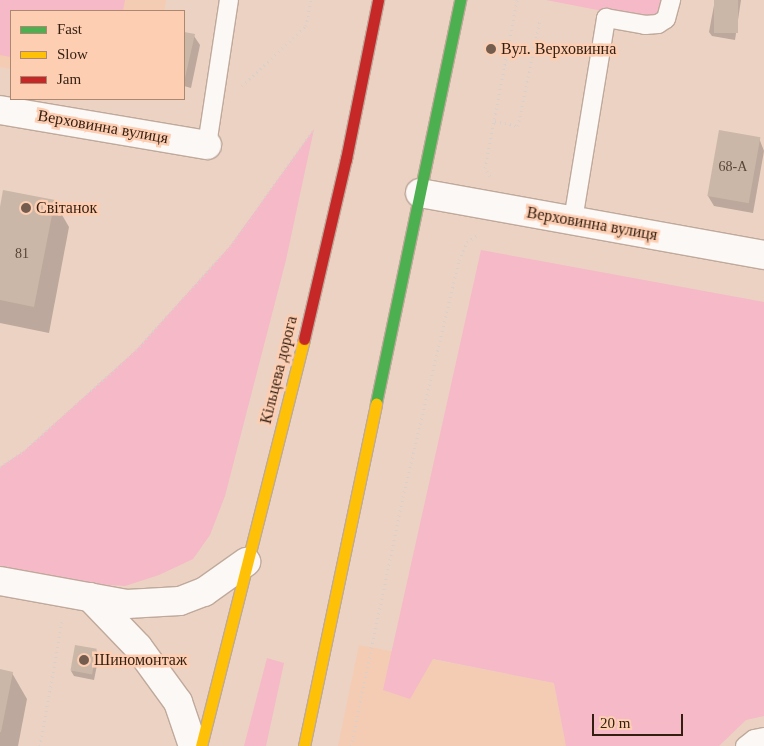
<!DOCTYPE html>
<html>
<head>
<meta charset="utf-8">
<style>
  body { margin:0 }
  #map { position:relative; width:764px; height:746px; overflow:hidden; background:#ecd2c3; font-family:Georgia,serif }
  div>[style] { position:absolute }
  .built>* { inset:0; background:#f4cbb3 }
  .green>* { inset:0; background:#f5b9c7 }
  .shadow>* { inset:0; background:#0003 }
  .building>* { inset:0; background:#cab7a7; transform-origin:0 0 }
  .path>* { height:3px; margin-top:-1.5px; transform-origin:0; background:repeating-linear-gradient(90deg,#d8d0cc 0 1px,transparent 0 5px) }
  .roads { filter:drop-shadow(1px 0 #bfa99b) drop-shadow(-1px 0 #bfa99b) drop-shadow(0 1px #bfa99b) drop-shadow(0 -1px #bfa99b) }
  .lane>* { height:18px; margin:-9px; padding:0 9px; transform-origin:9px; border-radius:9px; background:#fcf8f6 }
  .street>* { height:28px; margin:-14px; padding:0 14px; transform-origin:14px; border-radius:14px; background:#fcf8f6 }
  .fast>* { height:11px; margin:-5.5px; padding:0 5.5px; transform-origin:5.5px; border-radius:5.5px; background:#4caf50 }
  .slow>* { height:11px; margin:-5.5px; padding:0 5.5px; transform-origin:5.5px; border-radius:5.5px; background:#ffc107 }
  .jam>* { height:11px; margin:-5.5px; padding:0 5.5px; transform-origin:5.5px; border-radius:5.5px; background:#c62828 }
  .dots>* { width:14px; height:14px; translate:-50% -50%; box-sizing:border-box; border:2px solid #fdceb2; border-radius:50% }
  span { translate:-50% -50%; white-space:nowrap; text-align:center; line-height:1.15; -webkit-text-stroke:5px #fdceb2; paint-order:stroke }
  .number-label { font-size:14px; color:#594436 }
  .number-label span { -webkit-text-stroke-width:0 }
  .poi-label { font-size:16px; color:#331e10 }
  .left { translate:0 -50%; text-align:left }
  .street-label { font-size:16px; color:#331e10 }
  .legend { position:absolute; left:10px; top:10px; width:175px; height:90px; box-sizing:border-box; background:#fdceb2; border:1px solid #ac8871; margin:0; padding:6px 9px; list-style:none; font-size:15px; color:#331e10 }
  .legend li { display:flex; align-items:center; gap:10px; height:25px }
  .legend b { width:25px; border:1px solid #ac8871 }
  .scale { position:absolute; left:592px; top:714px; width:91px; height:22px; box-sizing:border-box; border:2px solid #331e10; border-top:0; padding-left:6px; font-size:15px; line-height:18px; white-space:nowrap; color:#331e10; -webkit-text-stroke:4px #fdceb2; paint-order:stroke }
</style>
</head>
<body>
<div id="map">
  <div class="built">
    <i style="clip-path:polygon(0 0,166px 0,164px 11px,11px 11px,11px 69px,0 67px)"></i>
    <i style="clip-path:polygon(359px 645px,554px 683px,566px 746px,338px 746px)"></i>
  </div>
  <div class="green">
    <i style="clip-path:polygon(0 0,125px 0,123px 11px,11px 11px,11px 57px,0 55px)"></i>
    <i style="clip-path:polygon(546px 0,663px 0,657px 17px,644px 19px)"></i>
    <i style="clip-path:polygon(314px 129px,286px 260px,225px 496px,210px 535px,193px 559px,159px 575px,125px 586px,79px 583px,0 568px,0 467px,24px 451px,136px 350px,230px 246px)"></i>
    <i style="clip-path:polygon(481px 250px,764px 302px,764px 716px,746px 720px,719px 746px,566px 746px,554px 683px,433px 659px,410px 699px,383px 690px)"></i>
    <i style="clip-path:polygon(267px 658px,284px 663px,266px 746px,244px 746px)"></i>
  </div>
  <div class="shadow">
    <i style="clip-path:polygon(715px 0,741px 0,735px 40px,712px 36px,709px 32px)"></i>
    <i style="clip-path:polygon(184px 33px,194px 36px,200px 45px,191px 88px,184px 86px)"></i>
    <i style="clip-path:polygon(759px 138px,764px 151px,753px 213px,714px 206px,708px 196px)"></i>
    <i style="clip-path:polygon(54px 201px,69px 227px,49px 333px,0 323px,0 214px)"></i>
    <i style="clip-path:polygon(96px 650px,99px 655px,94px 680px,74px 676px,71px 671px)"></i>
    <i style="clip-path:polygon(0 671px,12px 673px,27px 699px,18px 746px,0 746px)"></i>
  </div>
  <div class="building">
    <i style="left:714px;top:0;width:24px;height:33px"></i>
    <i style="clip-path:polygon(184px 32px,195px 34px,185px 78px,184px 78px)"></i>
    <i style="left:719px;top:130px;width:42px;height:67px;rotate:10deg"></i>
    <i style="clip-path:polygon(3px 190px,55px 200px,34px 307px,0 300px,0 207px)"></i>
    <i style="left:75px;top:645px;width:22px;height:26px;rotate:10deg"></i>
    <i style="clip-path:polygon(0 669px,13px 672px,1px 732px,0 732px)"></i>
  </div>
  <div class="path">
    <i style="left:242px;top:86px;width:88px;rotate:-43.2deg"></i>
    <i style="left:306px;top:26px;width:26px;rotate:-79deg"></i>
    <i style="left:495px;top:121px;width:24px;rotate:12deg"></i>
    <i style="left:518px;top:126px;width:109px;rotate:-78.4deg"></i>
    <i style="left:490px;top:176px;width:9px;rotate:-122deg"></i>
    <i style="left:485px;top:168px;width:171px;rotate:-79.2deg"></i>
    <i style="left:0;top:467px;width:29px;rotate:-34deg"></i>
    <i style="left:24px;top:451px;width:151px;rotate:-42deg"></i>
    <i style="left:136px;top:350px;width:140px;rotate:-47.9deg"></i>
    <i style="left:230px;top:246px;width:144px;rotate:-54.3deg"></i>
    <i style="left:40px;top:746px;width:127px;rotate:-80deg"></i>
    <i style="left:351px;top:746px;width:254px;rotate:-78.2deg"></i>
    <i style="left:403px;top:497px;width:244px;rotate:-76.7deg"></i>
    <i style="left:459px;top:260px;width:20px;rotate:-66deg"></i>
    <i style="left:467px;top:242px;width:14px;rotate:-34deg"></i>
  </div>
  <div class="roads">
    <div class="lane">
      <i style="left:207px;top:145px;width:147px;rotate:-81.4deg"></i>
      <i style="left:573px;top:220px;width:205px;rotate:-80.7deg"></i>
      <i style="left:606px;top:18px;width:40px;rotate:10deg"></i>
      <i style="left:645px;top:25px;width:13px;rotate:-4deg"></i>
      <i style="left:658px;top:24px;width:9px;rotate:-32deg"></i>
      <i style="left:666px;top:19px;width:20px;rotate:-75deg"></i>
      <i style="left:745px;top:746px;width:11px;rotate:-38deg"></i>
      <i style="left:754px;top:739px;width:10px;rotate:-11deg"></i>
    </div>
    <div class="street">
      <i style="left:0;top:110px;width:210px;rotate:9.6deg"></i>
      <i style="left:420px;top:193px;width:350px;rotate:10.2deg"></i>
      <i style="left:0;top:581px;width:129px;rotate:10.3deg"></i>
      <i style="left:127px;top:604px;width:53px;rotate:-3.2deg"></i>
      <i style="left:180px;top:601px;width:26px;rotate:-21deg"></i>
      <i style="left:204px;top:592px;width:52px;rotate:-35.5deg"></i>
      <i style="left:90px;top:597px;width:69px;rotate:46.2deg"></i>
      <i style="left:138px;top:647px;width:68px;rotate:54deg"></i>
      <i style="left:178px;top:702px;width:46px;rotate:71.2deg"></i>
    </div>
    <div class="fast">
      <i style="left:376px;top:403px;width:412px;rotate:-78.2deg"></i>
    </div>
    <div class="slow">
      <i style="left:201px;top:746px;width:420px;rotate:-75.8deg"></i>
      <i style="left:304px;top:746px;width:350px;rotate:-78.1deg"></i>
    </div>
    <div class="jam">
      <i style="left:304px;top:339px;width:185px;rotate:-76.9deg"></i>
      <i style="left:346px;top:159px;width:162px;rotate:-78.6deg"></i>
    </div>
  </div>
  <div class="dots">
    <i style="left:491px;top:49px;background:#745d4f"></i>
    <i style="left:26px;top:208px;background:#745d4f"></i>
    <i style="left:84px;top:660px;background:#745d4f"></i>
  </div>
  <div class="number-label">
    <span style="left:733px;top:167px">68-А</span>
    <span style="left:22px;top:254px">81</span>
  </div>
  <div class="poi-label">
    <span class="left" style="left:501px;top:49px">Вул. Верховинна</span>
    <span class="left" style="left:36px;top:208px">Світанок</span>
    <span class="left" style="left:94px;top:660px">Шиномонтаж</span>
  </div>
  <div class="street-label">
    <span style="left:103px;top:127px;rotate:10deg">Верховинна вулиця</span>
    <span style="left:592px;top:224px;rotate:10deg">Верховинна вулиця</span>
    <span style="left:279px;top:370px;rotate:-76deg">Кільцева дорога</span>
  </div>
  <ul class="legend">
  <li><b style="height:6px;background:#4caf50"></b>Fast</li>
  <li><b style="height:6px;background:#ffc107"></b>Slow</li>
  <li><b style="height:6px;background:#c62828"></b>Jam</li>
  </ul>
  <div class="scale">20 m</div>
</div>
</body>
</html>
